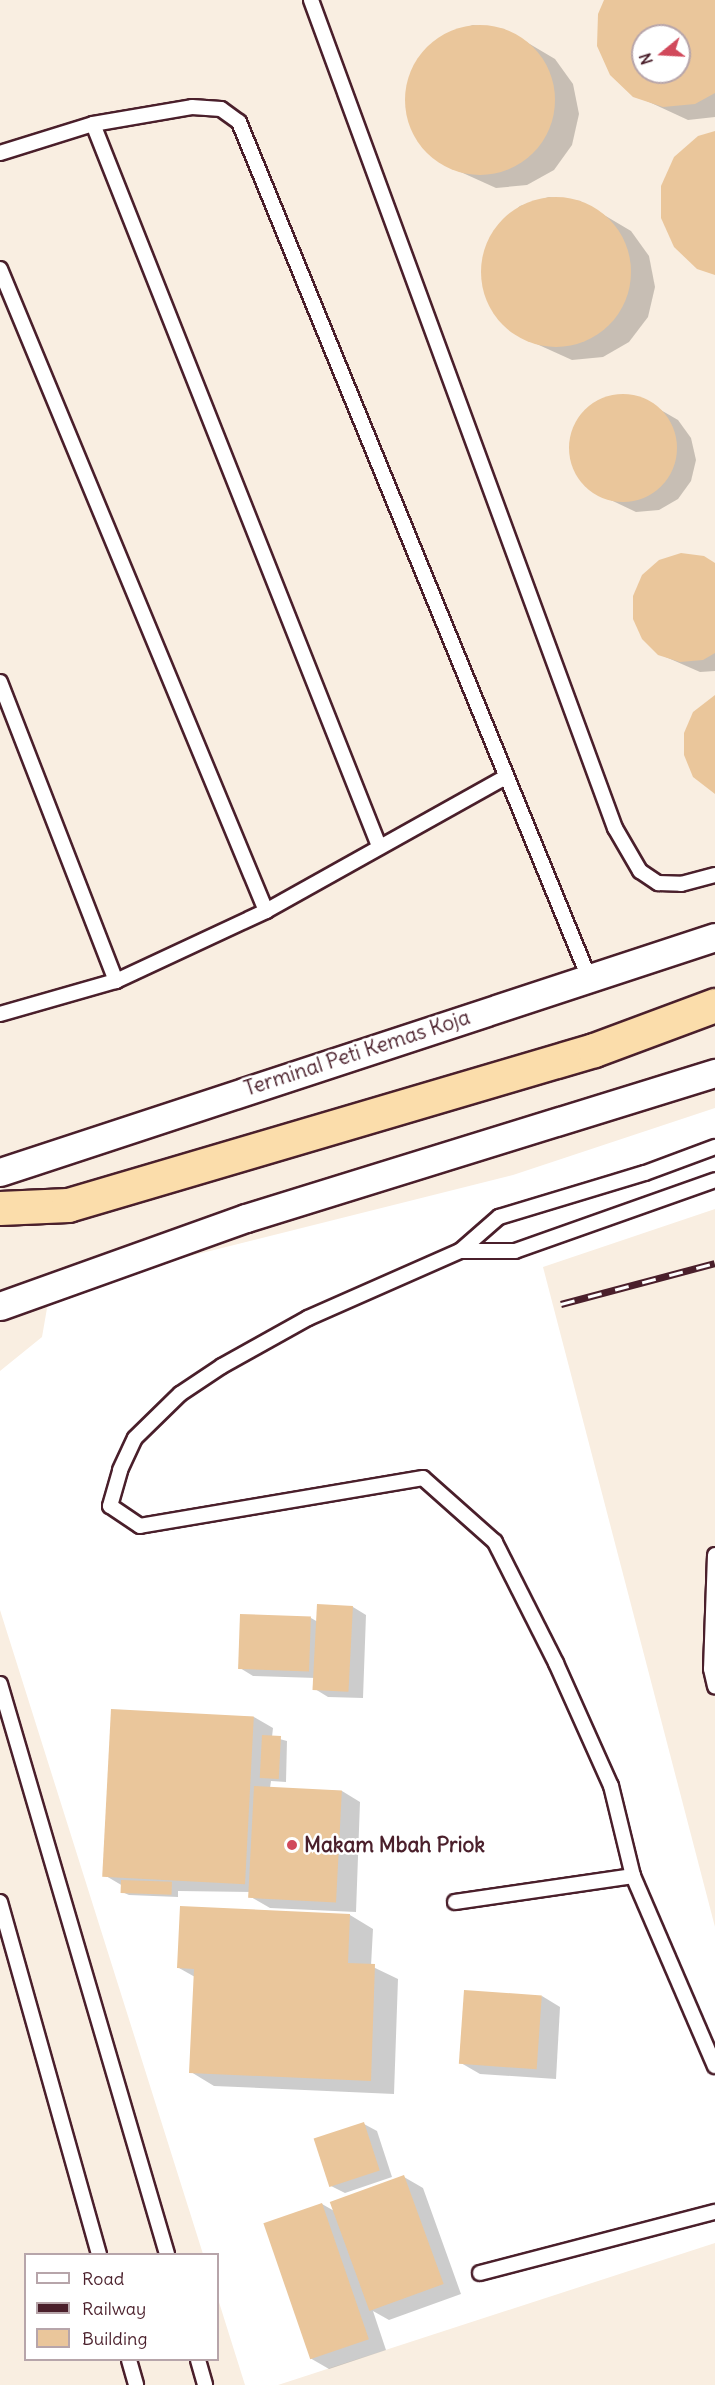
<!DOCTYPE html>
<html>
<head>
<meta charset="utf-8">
<style>
  body { margin:0 }
  #map { position:relative; width:715px; height:2385px; overflow:hidden; background:#fff; font-family:Delius,sans-serif }
  div>[style] { position:absolute }
  .built>* { inset:0; background:#f9eee1 }
  .shadow>* { inset:0; background:#0003 }
  .building>* { inset:0; background:#eac69b; transform-origin:0 0 }
  .round { border-radius:50% }
  .roads { filter:drop-shadow(2px 0 #4a1f2b) drop-shadow(-2px 0 #4a1f2b) drop-shadow(0 2px #4a1f2b) drop-shadow(0 -2px #4a1f2b) }
  .service>* { height:14px; margin:-7px; padding:0 7px; transform-origin:7px; border-radius:7px; background:#fff }
  .minor>* { height:27px; margin:-13.5px; padding:0 13.5px; transform-origin:13.5px; border-radius:13.5px; background:#fff }
  .motorway>* { height:33px; margin:-16.5px; padding:0 16.5px; transform-origin:16.5px; border-radius:16.5px; background:#fbddab }
  .rail>* { height:7px; margin-top:-3.5px; transform-origin:0; background:repeating-linear-gradient(90deg,#fff 0 14px,#4a1f2b 0 28px); box-sizing:border-box; border-block:2px solid #4a1f2b }
  .dots>* { width:16px; height:16px; translate:-50% -50%; box-sizing:border-box; border:3px solid #fff; border-radius:50% }
  span { translate:-50% -50%; white-space:nowrap; text-align:center; line-height:1.15; -webkit-text-stroke:5px #fff; paint-order:stroke }
  .street-label { font-size:21px; color:#4a1f2b }
  .poi-label { font-size:21px; color:#4a1f2b; font-weight:700 }
  .left { translate:0 -50%; text-align:left }
  .legend { position:absolute; left:24px; top:2253px; width:195px; height:108px; box-sizing:border-box; background:#fff; border:2px solid #b7a5aa; margin:0; padding:8px 10px; list-style:none; font-size:18px; color:#4a1f2b }
  .legend li { display:flex; align-items:center; gap:12px; height:30px }
  .legend b { width:30px; border:2px solid #b7a5aa }
  .north { position:absolute; left:631px; top:24px; width:60px; height:60px; box-sizing:border-box; background:#fff; border:2px solid #b7a5aa; border-radius:50%; rotate:252deg; font-size:16px; font-weight:700; line-height:24px; text-align:center; color:#4a1f2b }
  .north::after { content:''; display:block; margin:auto; width:21px; height:27px; background:#d1495b; clip-path:polygon(50% 0,100% 100%,50% 72%,0 100%) }
</style>
</head>
<body>
<div id="map">
  <div class="built">
    <i style="clip-path:polygon(evenodd,0 0,715px 0,715px 1108px,513px 1175px,50px 1291px,42px 1337px,0 1371px,0 0,643px 36px,679px 36px,679px 72px,643px 72px,643px 36px)"></i>
    <i style="clip-path:polygon(715px 1209px,715px 1927px,543px 1267px)"></i>
    <i style="clip-path:polygon(0 1610px,203px 2254px,26px 2254px,26px 2360px,218px 2360px,218px 2299px,245px 2385px,0 2385px)"></i>
    <i style="clip-path:polygon(715px 2243px,715px 2385px,278px 2385px)"></i>
  </div>
  <div class="shadow">
    <i style="clip-path:polygon(evenodd,606px 0,715px 0,715px 117px,688px 120px,634px 95px,606px 0,643px 36px,679px 36px,679px 72px,643px 72px,643px 36px)"></i>
    <i style="clip-path:polygon(473px 25px,504px 29px,528px 43px,555px 59px,573px 84px,579px 114px,572px 145px,554px 170px,527px 185px,496px 188px,443px 164px,420px 143px,408px 114px,408px 83px,421px 55px,444px 35px)"></i>
    <i style="clip-path:polygon(549px 197px,580px 201px,604px 215px,631px 231px,649px 256px,655px 287px,648px 317px,629px 342px,603px 357px,572px 360px,519px 336px,496px 315px,483px 286px,484px 255px,497px 227px,520px 206px)"></i>
    <i style="clip-path:polygon(617px 395px,640px 398px,678px 420px,691px 438px,696px 460px,691px 481px,678px 499px,659px 510px,636px 512px,596px 493px,579px 478px,571px 458px,571px 436px,580px 416px,597px 401px)"></i>
    <i style="clip-path:polygon(715px 565px,715px 671px,700px 672px,659px 654px)"></i>
    <i style="clip-path:polygon(353px 1607px,366px 1615px,363px 1698px,328px 1697px,315px 1689px,316px 1678px,253px 1676px,240px 1668px,311px 1618px,318px 1622px)"></i>
    <i style="clip-path:polygon(112px 1711px,254px 1717px,273px 1728px,272px 1737px,287px 1741px,286px 1782px,271px 1781px,270px 1788px,342px 1791px,360px 1802px,356px 1912px,270px 1908px,251px 1897px,251px 1892px,178px 1891px,178px 1897px,129px 1895px,122px 1892px,123px 1886px,106px 1876px)"></i>
    <i style="clip-path:polygon(350px 1915px,373px 1929px,371px 1966px,398px 1979px,394px 2094px,214px 2086px,191px 2072px,195px 1977px,179px 1968px)"></i>
    <i style="clip-path:polygon(542px 1996px,560px 2007px,556px 2079px,480px 2074px,461px 2063px)"></i>
    <i style="clip-path:polygon(364px 2124px,377px 2131px,392px 2177px,345px 2193px,331px 2186px)"></i>
    <i style="clip-path:polygon(404px 2177px,423px 2188px,461px 2294px,389px 2320px,373px 2311px,386px 2350px,329px 2369px,310px 2358px,322px 2204px,336px 2212px)"></i>
  </div>
  <div class="building">
    <i style="clip-path:polygon(evenodd,604px 0,715px 0,715px 93px,695px 104px,663px 107px,633px 97px,610px 75px,597px 46px,598px 14px,604px 0,643px 36px,679px 36px,679px 72px,643px 72px,643px 36px)"></i>
    <i class="round" style="left:405px;top:25px;width:150px;height:150px"></i>
    <i style="clip-path:polygon(715px 131px,715px 275px,697px 269px,674px 247px,661px 218px,661px 186px,674px 157px,698px 136px)"></i>
    <i class="round" style="left:481px;top:197px;width:150px;height:150px"></i>
    <i class="round" style="left:569px;top:394px;width:108px;height:108px"></i>
    <i style="clip-path:polygon(681px 553px,704px 556px,715px 563px,715px 653px,703px 660px,680px 662px,658px 655px,642px 639px,633px 619px,633px 596px,642px 575px,659px 560px)"></i>
    <i style="clip-path:polygon(715px 695px,715px 794px,693px 777px,684px 755px,684px 733px,693px 712px)"></i>
    <i style="left:317px;top:1604px;width:36px;height:86px;rotate:3deg"></i>
    <i style="left:240px;top:1614px;width:71px;height:55px;rotate:2deg"></i>
    <i style="left:111px;top:1709px;width:143px;height:168px;rotate:3deg"></i>
    <i style="left:262px;top:1735px;width:19px;height:43px;rotate:3deg"></i>
    <i style="left:254px;top:1786px;width:88px;height:112px;rotate:3deg"></i>
    <i style="left:121px;top:1880px;width:51px;height:13px;rotate:2deg"></i>
    <i style="clip-path:polygon(180px 1906px,350px 1914px,348px 1963px,375px 1964px,371px 2081px,189px 2073px,194px 1969px,177px 1968px)"></i>
    <i style="left:464px;top:1990px;width:78px;height:74px;rotate:4deg"></i>
    <i style="left:364px;top:2122px;width:51px;height:53px;rotate:72deg"></i>
    <i style="left:404px;top:2175px;width:116px;height:79px;rotate:70deg"></i>
    <i style="left:322px;top:2203px;width:144px;height:62px;rotate:71deg"></i>
  </div>
  <div class="roads">
    <div class="service">
      <i style="left:311px;top:0;width:882px;rotate:69.84deg"></i>
      <i style="left:615px;top:828px;width:50px;rotate:59.8deg"></i>
      <i style="left:640px;top:871px;width:22px;rotate:34deg"></i>
      <i style="left:658px;top:883px;width:23px;rotate:2deg"></i>
      <i style="left:681px;top:884px;width:35px;rotate:-15deg"></i>
      <i style="left:93px;top:124px;width:777px;rotate:68.39deg"></i>
      <i style="left:0;top:153px;width:97px;rotate:-17.3deg"></i>
      <i style="left:93px;top:124px;width:100px;rotate:-9.7deg"></i>
      <i style="left:192px;top:107px;width:29px;rotate:4deg"></i>
      <i style="left:221px;top:109px;width:22px;rotate:36deg"></i>
      <i style="left:239px;top:122px;width:925px;rotate:67.76deg"></i>
      <i style="left:0;top:269px;width:695px;rotate:67.49deg"></i>
      <i style="left:0;top:682px;width:321px;rotate:68.8deg"></i>
      <i style="left:0;top:1014px;width:121px;rotate:-15.9deg"></i>
      <i style="left:116px;top:981px;width:166px;rotate:-25deg"></i>
      <i style="left:266px;top:911px;width:275px;rotate:-29.2deg"></i>
      <i style="left:460px;top:1251px;width:55px"></i>
      <i style="left:515px;top:1251px;width:212px;rotate:-19.5deg"></i>
      <i style="left:715px;top:1555px;width:114px;rotate:92deg"></i>
      <i style="left:711px;top:1669px;width:18px;rotate:77deg"></i>
      <i style="left:0;top:1684px;width:594px;rotate:73.67deg"></i>
      <i style="left:633px;top:1876px;width:207px;rotate:66.7deg"></i>
      <i style="left:0;top:1902px;width:366px;rotate:74.3deg"></i>
      <i style="left:455px;top:1902px;width:180px;rotate:-8.3deg"></i>
      <i style="left:633px;top:1876px;width:93px;rotate:-103.7deg"></i>
      <i style="left:611px;top:1786px;width:135px;rotate:-114.1deg"></i>
      <i style="left:556px;top:1663px;width:136px;rotate:-116.8deg"></i>
      <i style="left:495px;top:1542px;width:96px;rotate:-138.4deg"></i>
      <i style="left:423px;top:1478px;width:287px;rotate:170.4deg"></i>
      <i style="left:140px;top:1526px;width:36px;rotate:-146deg"></i>
      <i style="left:110px;top:1506px;width:37px;rotate:-74deg"></i>
      <i style="left:120px;top:1470px;width:35px;rotate:-65deg"></i>
      <i style="left:135px;top:1438px;width:63px;rotate:-44.4deg"></i>
      <i style="left:180px;top:1394px;width:50px;rotate:-33.7deg"></i>
      <i style="left:222px;top:1366px;width:98px;rotate:-29.2deg"></i>
      <i style="left:308px;top:1318px;width:166px;rotate:-23.8deg"></i>
      <i style="left:460px;top:1251px;width:52px;rotate:-41.1deg"></i>
      <i style="left:499px;top:1217px;width:152px;rotate:-16.8deg"></i>
      <i style="left:645px;top:1173px;width:75px;rotate:-20.4deg"></i>
      <i style="left:480px;top:2273px;width:243px;rotate:-14.6deg"></i>
      <i style="left:129px;top:2360px;width:26px;rotate:74deg"></i>
      <i style="left:198px;top:2360px;width:26px;rotate:74deg"></i>
    </div>
    <div class="minor">
      <i style="left:0;top:1172px;width:753px;rotate:-18.19deg"></i>
      <i style="left:0;top:1306px;width:261px;rotate:-19.7deg"></i>
      <i style="left:246px;top:1218px;width:491px;rotate:-17.2deg"></i>
    </div>
    <div class="motorway">
      <i style="left:0;top:1208px;width:68px;rotate:-2.5deg"></i>
      <i style="left:68px;top:1205px;width:548px;rotate:-16.42deg"></i>
      <i style="left:594px;top:1050px;width:129px;rotate:-20.4deg"></i>
    </div>
  </div>
  <div class="rail">
    <i style="left:561px;top:1304px;width:159px;rotate:-14.9deg"></i>
  </div>
  <div class="dots">
    <i style="left:292px;top:1845px;background:#d1495b"></i>
  </div>
  <div class="street-label">
    <span style="left:357px;top:1053px;rotate:-18deg">Terminal Peti Kemas Koja</span>
  </div>
  <div class="poi-label">
    <span class="left" style="left:304px;top:1845px">Makam Mbah Priok</span>
  </div>
  <ul class="legend">
  <li><b style="height:8px;background:#fff"></b>Road</li>
  <li><b style="height:8px;background:#4a1f2b"></b>Railway</li>
  <li><b style="height:16px;background:#eac69b"></b>Building</li>
  </ul>
  <div class="north">N</div>
</div>
</body>
</html>
